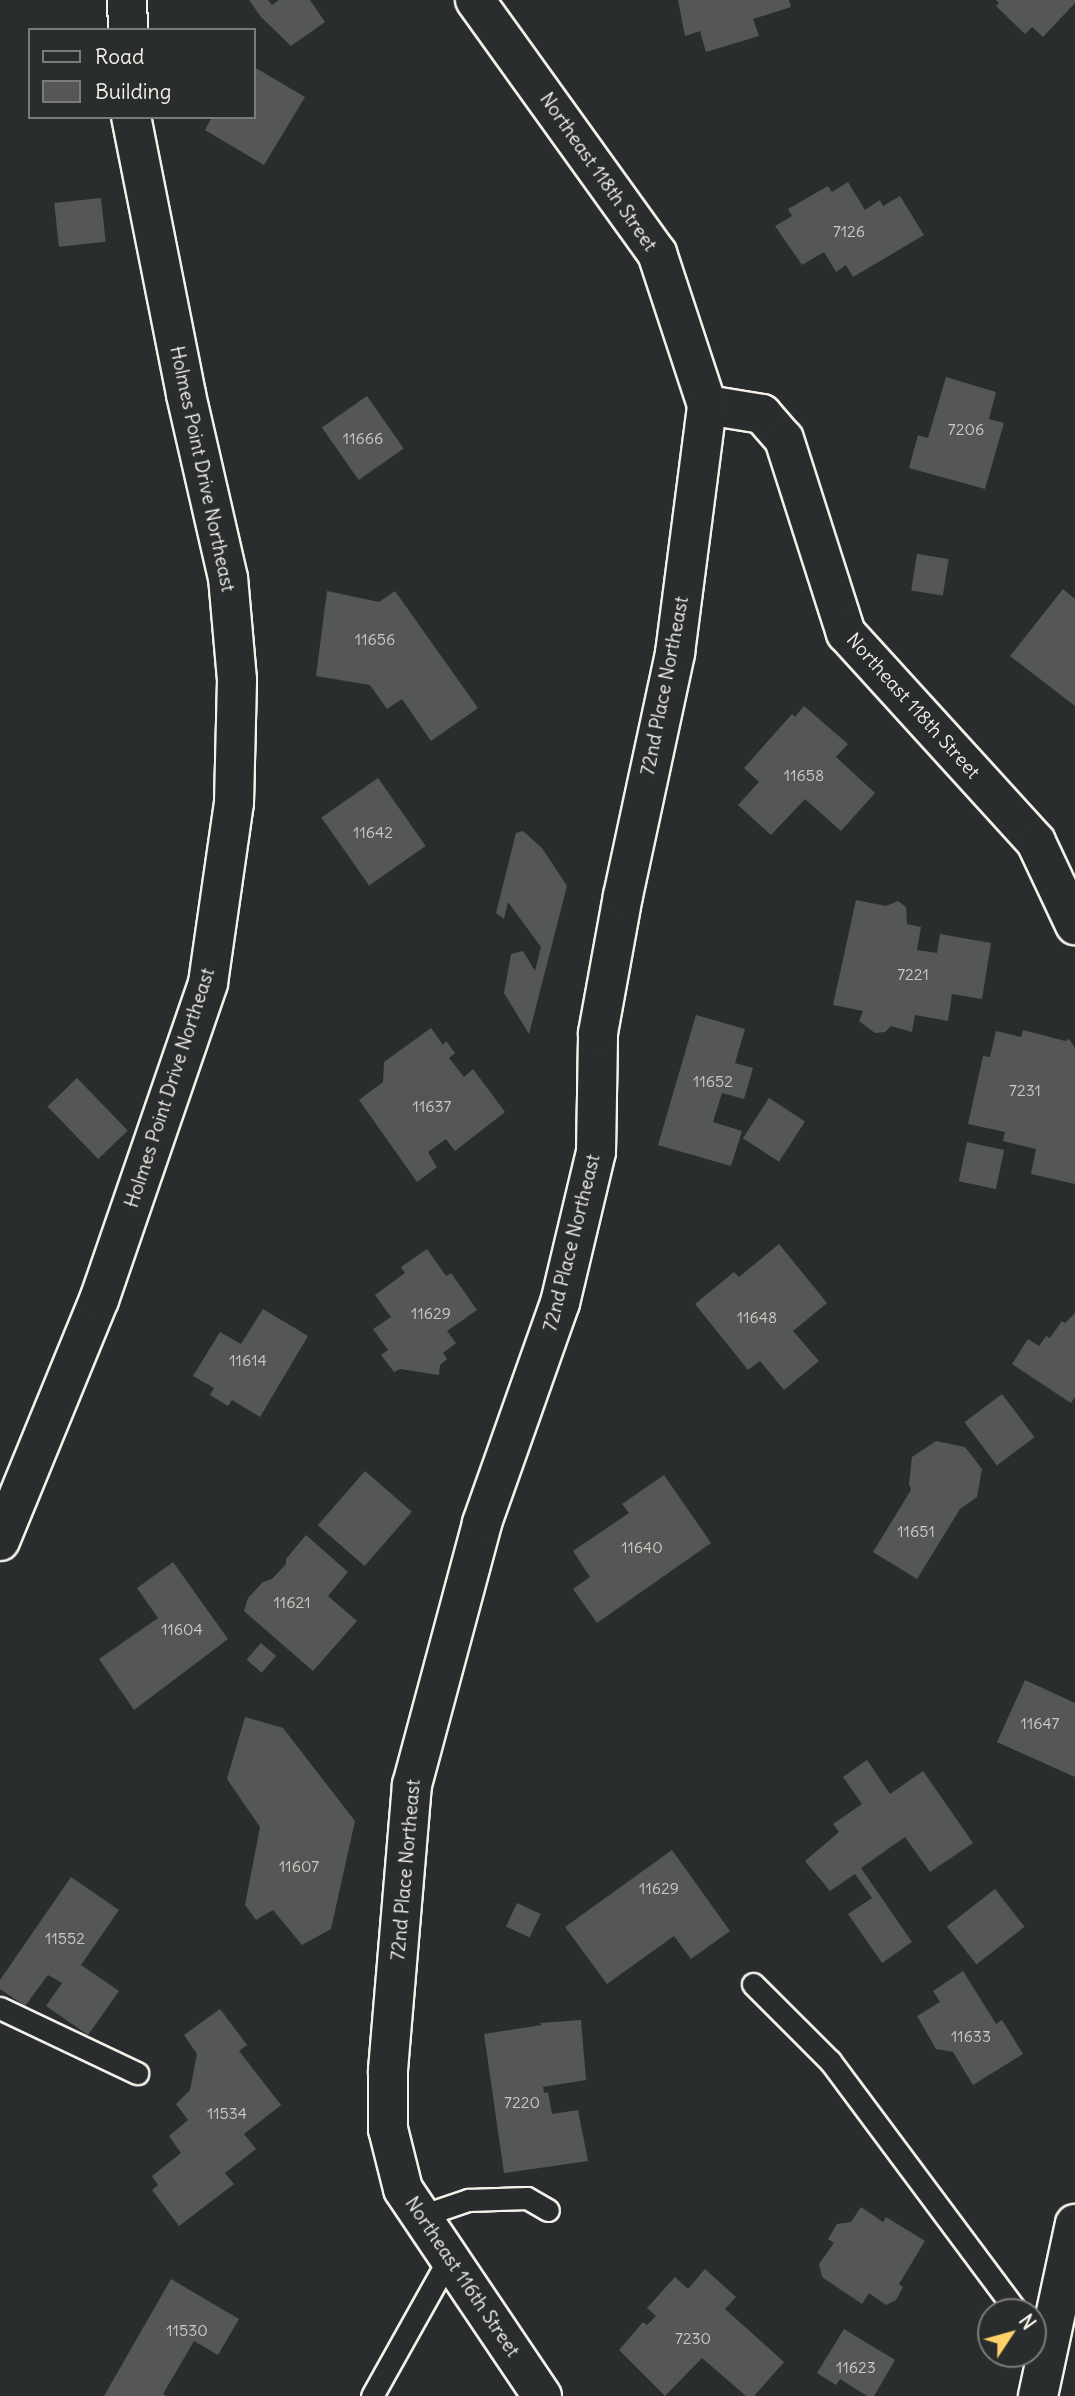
<!DOCTYPE html>
<html>
<head>
<meta charset="utf-8">
<style>
  body { margin:0 }
  #map { position:relative; width:1075px; height:2396px; overflow:hidden; background:#2a2d2e; font-family:Delius,sans-serif }
  div>[style] { position:absolute }
  .building>* { inset:0; background:#555756; transform-origin:0 0 }
  .roads { filter:drop-shadow(2px 0 #f4f1e8) drop-shadow(-2px 0 #f4f1e8) drop-shadow(0 2px #f4f1e8) drop-shadow(0 -2px #f4f1e8) }
  .lane>* { height:21px; margin:-10.5px; padding:0 10.5px; transform-origin:10.5px; border-radius:10.5px; background:#2a2d2e }
  .street>* { height:38px; margin:-19px; padding:0 19px; transform-origin:19px; border-radius:19px; background:#2a2d2e }
  span { translate:-50% -50%; white-space:nowrap; text-align:center; line-height:1.15; -webkit-text-stroke:7px #2a2d2e; paint-order:stroke }
  .number-label { font-size:16px; color:#cccac4 }
  .number-label span { -webkit-text-stroke-width:0 }
  .street-label { font-size:19px; color:#f4f1e8 }
  .legend { position:absolute; left:28px; top:28px; width:228px; height:91px; box-sizing:border-box; background:#2a2d2e; border:2px solid #7b7b78; margin:0; padding:9px 12px; list-style:none; font-size:21px; color:#f4f1e8 }
  .legend li { display:flex; align-items:center; gap:14px; height:35px }
  .legend b { width:35px; border:2px solid #7b7b78 }
  .north { position:absolute; left:977px; top:2298px; width:70px; height:70px; box-sizing:border-box; background:#2a2d2e; border:2px solid #7b7b78; border-radius:50%; rotate:54deg; font-size:19px; font-weight:700; line-height:28px; text-align:center; color:#f4f1e8 }
  .north::after { content:''; display:block; margin:auto; width:24px; height:32px; background:#ffd166; clip-path:polygon(50% 0,100% 100%,50% 72%,0 100%) }
</style>
</head>
<body>
<div id="map">
  <div class="building">
    <i style="clip-path:polygon(249px 0,268px 0,272px 5px,279px 0,310px 0,325px 22px,291px 46px,261px 17px)"></i>
    <i style="clip-path:polygon(678px 0,789px 0,791px 7px,753px 19px,759px 36px,706px 52px,700px 31px,685px 36px)"></i>
    <i style="clip-path:polygon(996px 0,1075px 0,1075px 3px,1043px 37px,1032px 27px,1025px 34px,996px 6px,999px 3px)"></i>
    <i style="clip-path:polygon(254px 67px,305px 97px,264px 165px,205px 130px,212px 117px,254px 117px)"></i>
    <i style="clip-path:polygon(848px 182px,865px 210px,880px 200px,883px 206px,900px 196px,924px 235px,853px 277px,846px 265px,836px 272px,824px 252px,802px 265px,775px 226px,792px 216px,788px 209px,828px 186px,832px 192px)"></i>
    <i style="left:101px;top:198px;width:44px;height:47px;rotate:84deg"></i>
    <i style="clip-path:polygon(946px 377px,996px 392px,989px 419px,1004px 423px,985px 489px,909px 468px,918px 435px,928px 438px)"></i>
    <i style="left:367px;top:396px;width:64px;height:55px;rotate:55deg"></i>
    <i style="left:917px;top:554px;width:32px;height:37px;rotate:9deg"></i>
    <i style="clip-path:polygon(1063px 589px,1075px 599px,1075px 706px,1010px 656px)"></i>
    <i style="clip-path:polygon(327px 591px,379px 602px,395px 591px,478px 708px,431px 741px,402px 699px,387px 709px,370px 685px,316px 676px)"></i>
    <i style="clip-path:polygon(804px 706px,848px 744px,836px 757px,875px 793px,841px 831px,805px 799px,771px 835px,738px 805px,759px 782px,744px 768px,792px 714px,795px 717px)"></i>
    <i style="left:378px;top:778px;width:83px;height:69px;rotate:55deg"></i>
    <i style="clip-path:polygon(523px 831px,542px 848px,567px 886px,529px 1034px,504px 993px,511px 954px,523px 951px,535px 971px,541px 947px,508px 902px,504px 919px,496px 913px,516px 833px)"></i>
    <i style="clip-path:polygon(856px 900px,886px 906px,898px 901px,906px 907px,907px 924px,921px 927px,917px 950px,937px 953px,940px 934px,991px 943px,982px 999px,952px 994px,948px 1021px,915px 1015px,912px 1032px,891px 1026px,885px 1032px,875px 1033px,859px 1021px,863px 1011px,833px 1005px)"></i>
    <i style="clip-path:polygon(696px 1015px,745px 1029px,735px 1063px,753px 1068px,744px 1099px,722px 1093px,713px 1122px,742px 1131px,731px 1166px,658px 1145px)"></i>
    <i style="clip-path:polygon(431px 1028px,443px 1045px,446px 1041px,455px 1053px,449px 1058px,464px 1077px,473px 1069px,505px 1112px,455px 1151px,446px 1139px,428px 1152px,437px 1167px,417px 1182px,359px 1100px,383px 1082px,384px 1062px)"></i>
    <i style="clip-path:polygon(1023px 1030px,1065px 1041px,1069px 1039px,1075px 1048px,1075px 1184px,1031px 1174px,1036px 1149px,1003px 1141px,1005px 1132px,968px 1124px,983px 1056px,990px 1057px,996px 1031px,1021px 1037px)"></i>
    <i style="left:77px;top:1078px;width:73px;height:41px;rotate:46deg"></i>
    <i style="left:769px;top:1098px;width:43px;height:48px;rotate:33deg"></i>
    <i style="left:967px;top:1142px;width:38px;height:40px;rotate:12deg"></i>
    <i style="clip-path:polygon(779px 1244px,827px 1303px,793px 1331px,819px 1361px,784px 1390px,760px 1361px,748px 1370px,695px 1304px,734px 1272px,739px 1277px)"></i>
    <i style="clip-path:polygon(427px 1249px,446px 1276px,451px 1273px,477px 1310px,447px 1331px,456px 1343px,443px 1353px,447px 1359px,440px 1365px,439px 1375px,400px 1369px,394px 1372px,381px 1355px,388px 1350px,373px 1329px,391px 1317px,375px 1295px,405px 1273px,401px 1267px)"></i>
    <i style="clip-path:polygon(263px 1309px,308px 1336px,260px 1417px,232px 1400px,228px 1406px,210px 1395px,214px 1388px,193px 1376px,220px 1332px,241px 1344px)"></i>
    <i style="clip-path:polygon(1075px 1313px,1075px 1397px,1071px 1403px,1012px 1364px,1028px 1339px,1039px 1346px,1046px 1336px,1050px 1338px,1062px 1321px,1065px 1323px)"></i>
    <i style="left:1002px;top:1394px;width:54px;height:47px;rotate:53deg"></i>
    <i style="clip-path:polygon(936px 1441px,965px 1447px,982px 1469px,977px 1497px,960px 1509px,917px 1579px,873px 1552px,911px 1490px,909px 1484px,912px 1457px)"></i>
    <i style="left:365px;top:1471px;width:62px;height:72px;rotate:41deg"></i>
    <i style="clip-path:polygon(664px 1475px,711px 1543px,597px 1623px,573px 1589px,590px 1577px,573px 1551px,629px 1513px,622px 1504px)"></i>
    <i style="clip-path:polygon(306px 1535px,348px 1572px,328px 1596px,357px 1621px,313px 1671px,244px 1611px,248px 1598px,263px 1582px,272px 1579px,286px 1564px,286px 1559px)"></i>
    <i style="clip-path:polygon(173px 1562px,228px 1639px,134px 1710px,99px 1659px,158px 1618px,137px 1588px)"></i>
    <i style="left:261px;top:1643px;width:20px;height:22px;rotate:41deg"></i>
    <i style="clip-path:polygon(1025px 1680px,1075px 1703px,1075px 1777px,997px 1742px)"></i>
    <i style="clip-path:polygon(245px 1717px,283px 1728px,355px 1821px,331px 1929px,302px 1945px,273px 1910px,256px 1920px,245px 1905px,260px 1827px,227px 1779px)"></i>
    <i style="clip-path:polygon(867px 1760px,890px 1794px,923px 1771px,973px 1843px,930px 1872px,905px 1837px,861px 1868px,912px 1942px,882px 1963px,848px 1914px,872px 1898px,855px 1874px,830px 1891px,805px 1861px,839px 1832px,833px 1824px,862px 1804px,843px 1777px)"></i>
    <i style="clip-path:polygon(672px 1850px,730px 1931px,691px 1959px,674px 1936px,607px 1984px,565px 1927px)"></i>
    <i style="clip-path:polygon(71px 1877px,119px 1910px,81px 1965px,119px 1991px,88px 2035px,46px 2006px,62px 1983px,48px 1975px,25px 2006px,0 1989px,0 1980px)"></i>
    <i style="left:995px;top:1889px;width:48px;height:61px;rotate:52deg"></i>
    <i style="left:517px;top:1903px;width:26px;height:26px;rotate:25deg"></i>
    <i style="clip-path:polygon(963px 1971px,996px 2024px,1002px 2020px,1023px 2054px,973px 2085px,953px 2052px,936px 2049px,917px 2016px,940px 2002px,933px 1991px)"></i>
    <i style="clip-path:polygon(220px 2009px,247px 2045px,239px 2051px,281px 2105px,244px 2134px,256px 2149px,225px 2173px,234px 2184px,179px 2226px,152px 2190px,158px 2185px,152px 2176px,181px 2153px,169px 2136px,188px 2120px,176px 2104px,190px 2090px,197px 2054px,184px 2035px)"></i>
    <i style="clip-path:polygon(581px 2020px,586px 2080px,543px 2087px,544px 2093px,548px 2092px,552px 2114px,578px 2110px,588px 2161px,504px 2173px,484px 2034px,542px 2025px,540px 2023px)"></i>
    <i style="clip-path:polygon(861px 2207px,883px 2222px,886px 2217px,925px 2241px,899px 2284px,903px 2287px,896px 2300px,886px 2305px,869px 2293px,862px 2304px,822px 2277px,819px 2264px,834px 2243px,828px 2239px,837px 2224px,851px 2222px)"></i>
    <i style="clip-path:polygon(705px 2269px,736px 2297px,725px 2309px,784px 2362px,754px 2396px,746px 2396px,702px 2358px,665px 2396px,619px 2350px,643px 2322px,647px 2325px,656px 2316px,647px 2308px,675px 2277px,688px 2289px)"></i>
    <i style="clip-path:polygon(171px 2279px,239px 2319px,218px 2355px,194px 2341px,163px 2394px,166px 2396px,104px 2396px)"></i>
    <i style="clip-path:polygon(844px 2329px,895px 2360px,874px 2396px,867px 2396px,840px 2379px,836px 2385px,817px 2373px)"></i>
  </div>
  <div class="roads">
    <div class="lane">
      <i style="left:753px;top:1984px;width:109px;rotate:45deg"></i>
      <i style="left:830px;top:2061px;width:313px;rotate:53.3deg"></i>
      <i style="left:0;top:2008px;width:152px;rotate:25.4deg"></i>
      <i style="left:421px;top:2216px;width:50px;rotate:-18.8deg"></i>
      <i style="left:468px;top:2200px;width:59px;rotate:-1.9deg"></i>
      <i style="left:527px;top:2198px;width:24px;rotate:30deg"></i>
      <i style="left:372px;top:2396px;width:158px;rotate:-60.8deg"></i>
    </div>
    <div class="street">
      <i style="left:127px;top:0;width:30px;rotate:88deg"></i>
      <i style="left:475px;top:0;width:312px;rotate:54.3deg"></i>
      <i style="left:657px;top:253px;width:160px;rotate:71.8deg"></i>
      <i style="left:707px;top:405px;width:56px;rotate:9.3deg"></i>
      <i style="left:762px;top:414px;width:33px;rotate:49deg"></i>
      <i style="left:784px;top:439px;width:204px;rotate:72.3deg"></i>
      <i style="left:846px;top:633px;width:282px;rotate:47.7deg"></i>
      <i style="left:1036px;top:842px;width:92px;rotate:64.8deg"></i>
      <i style="left:0;top:1541px;width:261px;rotate:-67.7deg"></i>
      <i style="left:99px;top:1300px;width:335px;rotate:-71deg"></i>
      <i style="left:208px;top:983px;width:182px;rotate:-81.8deg"></i>
      <i style="left:234px;top:803px;width:123px;rotate:-88.6deg"></i>
      <i style="left:237px;top:680px;width:102px;rotate:-95deg"></i>
      <i style="left:228px;top:578px;width:189px;rotate:-102.9deg"></i>
      <i style="left:186px;top:394px;width:282px;rotate:-101.2deg"></i>
      <i style="left:542px;top:2396px;width:249px;rotate:-123.9deg"></i>
      <i style="left:403px;top:2189px;width:62px;rotate:-104deg"></i>
      <i style="left:388px;top:2129px;width:59px;rotate:-90deg"></i>
      <i style="left:388px;top:2070px;width:286px;rotate:-85.2deg"></i>
      <i style="left:412px;top:1785px;width:271px;rotate:-75deg"></i>
      <i style="left:482px;top:1523px;width:233px;rotate:-70.5deg"></i>
      <i style="left:560px;top:1303px;width:155px;rotate:-76.6deg"></i>
      <i style="left:596px;top:1152px;width:119px;rotate:-89deg"></i>
      <i style="left:598px;top:1033px;width:139px;rotate:-79.7deg"></i>
      <i style="left:623px;top:896px;width:249px;rotate:-77.9deg"></i>
      <i style="left:675px;top:653px;width:250px;rotate:-82.6deg"></i>
      <i style="left:1038px;top:2396px;width:176px;rotate:-77.9deg"></i>
    </div>
  </div>
  <div class="number-label">
    <span style="left:849px;top:231px">7126</span>
    <span style="left:966px;top:429px">7206</span>
    <span style="left:363px;top:438px">11666</span>
    <span style="left:375px;top:639px">11656</span>
    <span style="left:804px;top:775px">11658</span>
    <span style="left:373px;top:832px">11642</span>
    <span style="left:913px;top:974px">7221</span>
    <span style="left:713px;top:1081px">11652</span>
    <span style="left:1025px;top:1090px">7231</span>
    <span style="left:432px;top:1106px">11637</span>
    <span style="left:431px;top:1313px">11629</span>
    <span style="left:757px;top:1317px">11648</span>
    <span style="left:248px;top:1360px">11614</span>
    <span style="left:916px;top:1531px">11651</span>
    <span style="left:642px;top:1547px">11640</span>
    <span style="left:292px;top:1602px">11621</span>
    <span style="left:182px;top:1629px">11604</span>
    <span style="left:1040px;top:1723px">11647</span>
    <span style="left:299px;top:1866px">11607</span>
    <span style="left:659px;top:1888px">11629</span>
    <span style="left:65px;top:1938px">11552</span>
    <span style="left:971px;top:2036px">11633</span>
    <span style="left:522px;top:2102px">7220</span>
    <span style="left:227px;top:2113px">11534</span>
    <span style="left:187px;top:2330px">11530</span>
    <span style="left:693px;top:2338px">7230</span>
    <span style="left:856px;top:2367px">11623</span>
  </div>
  <div class="street-label">
    <span style="left:598px;top:172px;rotate:55deg">Northeast 118th Street</span>
    <span style="left:202px;top:469px;rotate:78deg">Holmes Point Drive Northeast</span>
    <span style="left:665px;top:686px;rotate:-79deg">72nd Place Northeast</span>
    <span style="left:913px;top:706px;rotate:48deg">Northeast 118th Street</span>
    <span style="left:170px;top:1088px;rotate:-72deg">Holmes Point Drive Northeast</span>
    <span style="left:572px;top:1243px;rotate:-76deg">72nd Place Northeast</span>
    <span style="left:406px;top:1870px;rotate:-85deg">72nd Place Northeast</span>
    <span style="left:462px;top:2277px;rotate:56deg">Northeast 116th Street</span>
  </div>
  <ul class="legend">
  <li><b style="height:9px;background:#2a2d2e"></b>Road</li>
  <li><b style="height:19px;background:#555756"></b>Building</li>
  </ul>
  <div class="north">N</div>
</div>
</body>
</html>
